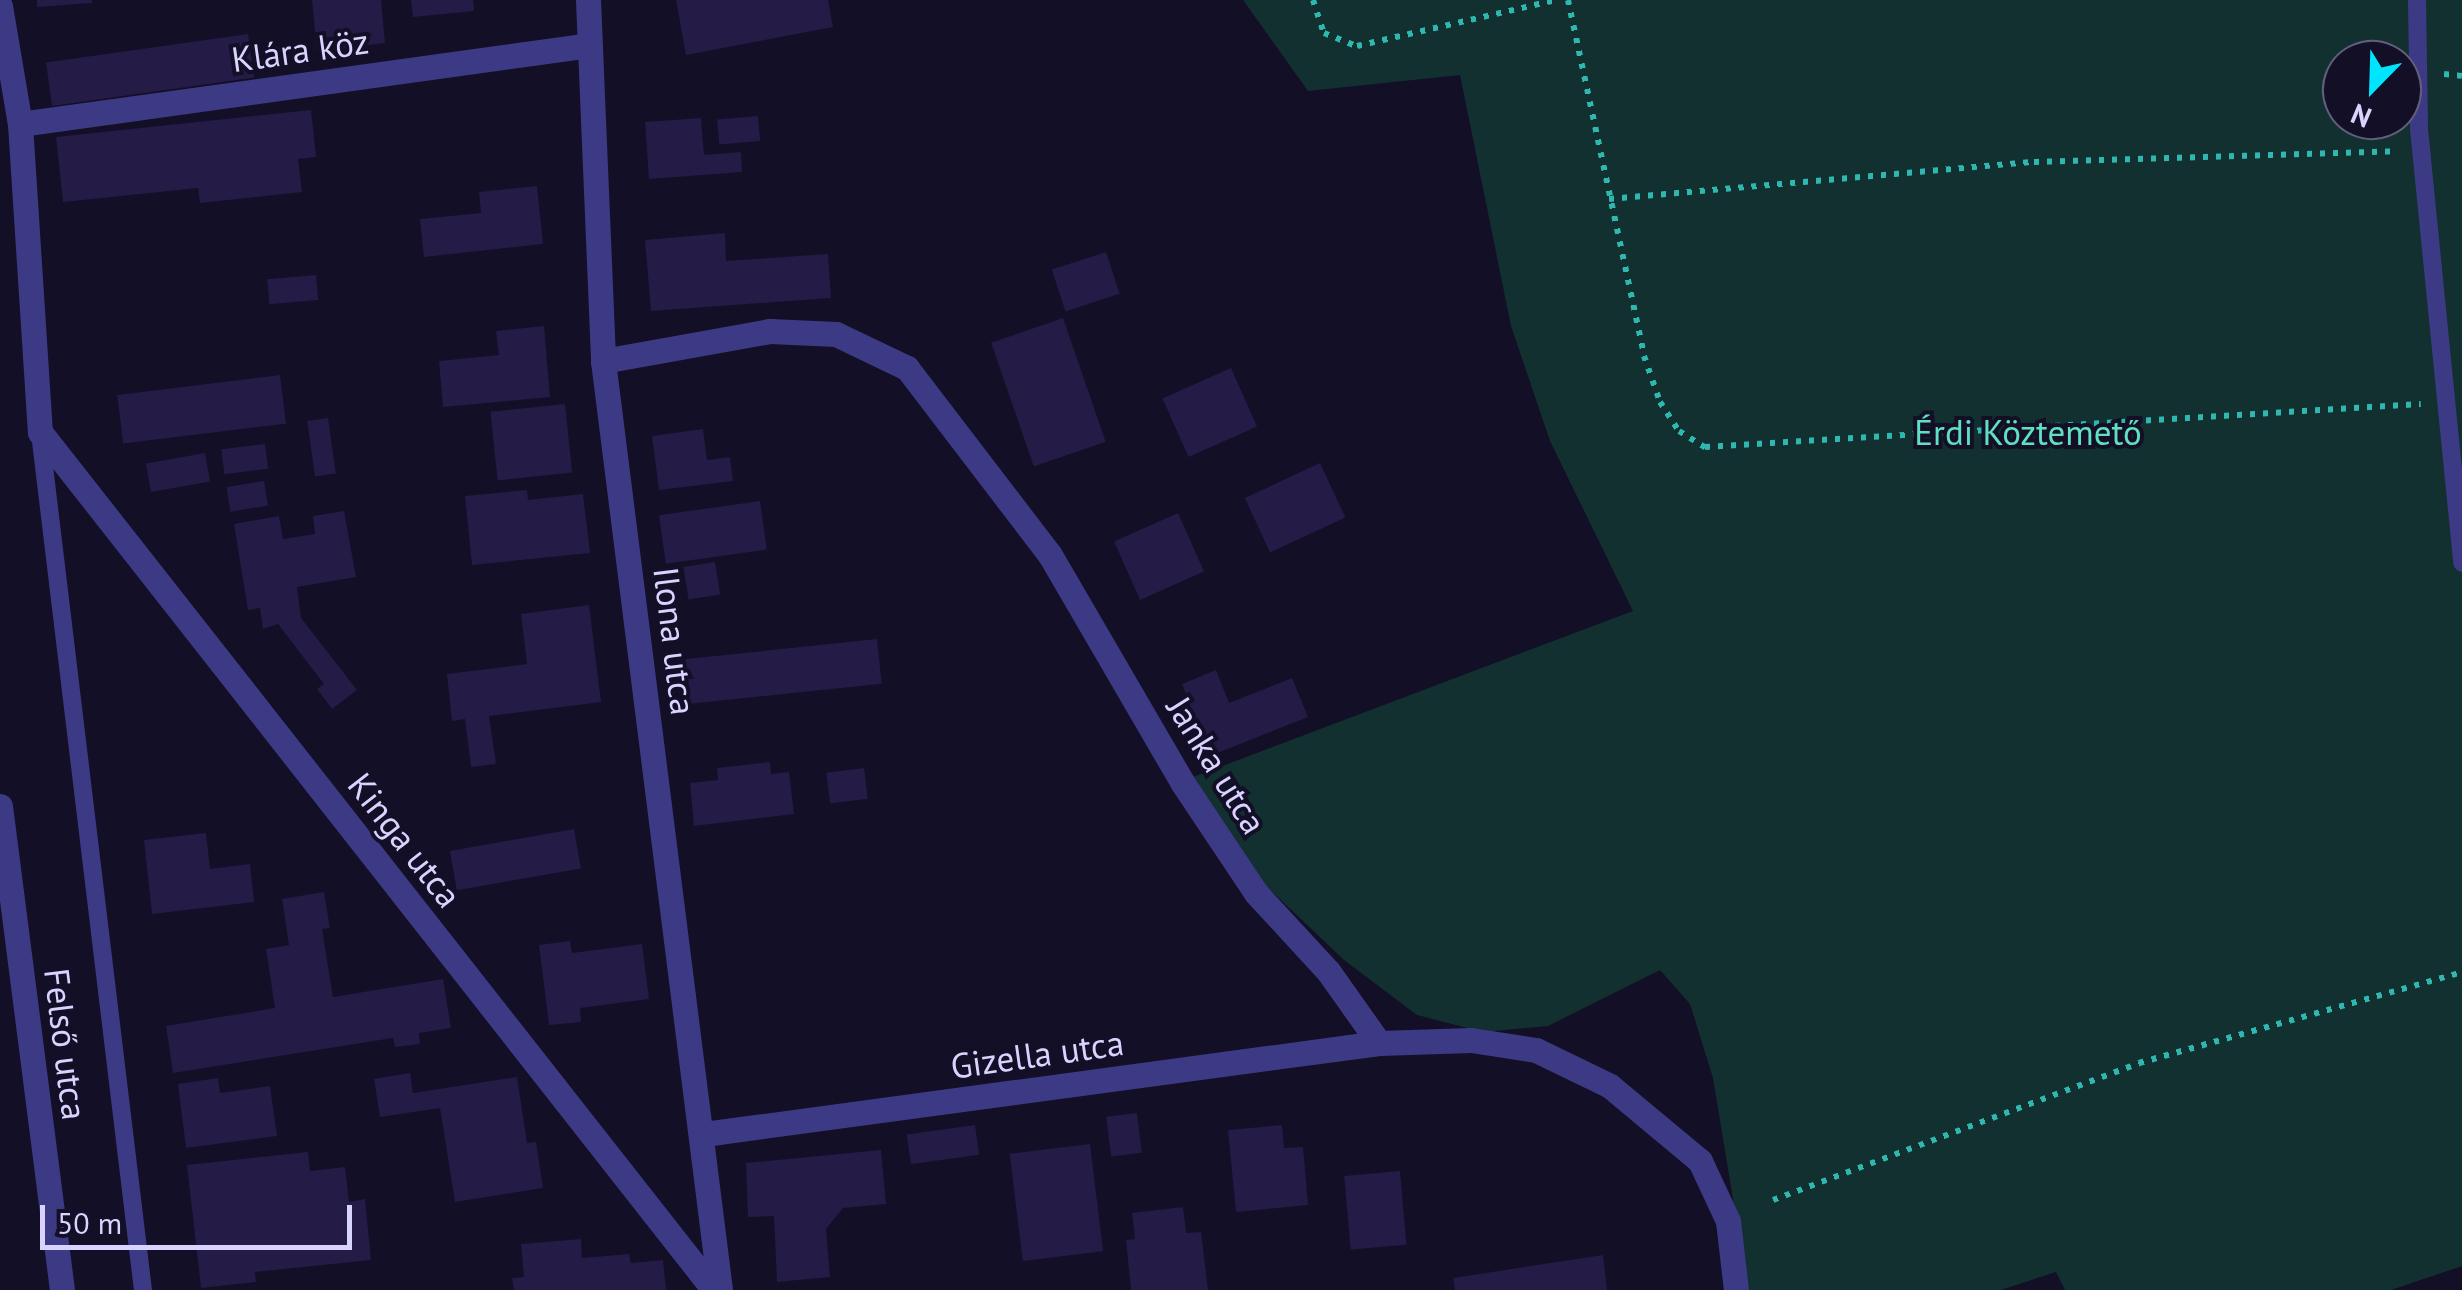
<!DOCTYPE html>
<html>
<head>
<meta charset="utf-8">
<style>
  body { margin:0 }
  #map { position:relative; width:2462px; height:1290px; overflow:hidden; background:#130f26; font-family:"PT Sans",sans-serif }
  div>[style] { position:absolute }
  .green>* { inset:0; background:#12302f }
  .building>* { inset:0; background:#241b47; transform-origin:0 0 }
  .path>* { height:6px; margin-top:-3px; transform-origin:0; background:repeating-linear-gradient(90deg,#2fb8b0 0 5px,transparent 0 13px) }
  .service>* { height:18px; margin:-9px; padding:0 9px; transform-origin:9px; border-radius:9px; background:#3d3a85 }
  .minor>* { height:25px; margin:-12.5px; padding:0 12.5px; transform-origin:12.5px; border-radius:12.5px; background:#3d3a85 }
  .tertiary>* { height:25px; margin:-12.5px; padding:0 12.5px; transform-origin:12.5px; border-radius:12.5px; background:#3d3a85 }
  span { translate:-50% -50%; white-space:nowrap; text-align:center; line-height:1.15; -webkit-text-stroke:8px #130f26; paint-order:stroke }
  .street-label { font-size:35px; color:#d9d4ff }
  .park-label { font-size:35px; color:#5fe0c0 }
  .north { position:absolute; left:2322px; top:40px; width:100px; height:100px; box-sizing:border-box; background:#130f26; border:2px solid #625e7d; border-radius:50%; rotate:203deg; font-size:28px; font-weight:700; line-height:40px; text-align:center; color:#d9d4ff }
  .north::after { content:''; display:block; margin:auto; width:35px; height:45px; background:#00e5ff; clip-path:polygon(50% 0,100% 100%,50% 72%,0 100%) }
  .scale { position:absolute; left:40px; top:1205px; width:312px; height:45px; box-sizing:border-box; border:5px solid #d9d4ff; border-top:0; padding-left:12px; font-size:30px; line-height:35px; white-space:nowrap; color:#d9d4ff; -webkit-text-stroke:8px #130f26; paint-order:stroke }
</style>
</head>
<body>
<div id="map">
  <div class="green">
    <i style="clip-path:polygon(evenodd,1243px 0,2462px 0,2462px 1266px,2391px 1290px,2065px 1290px,2056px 1272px,2001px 1290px,1748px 1290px,1713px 1078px,1690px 1004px,1660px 970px,1548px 1026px,1483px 1032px,1417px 1015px,1344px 960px,1266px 886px,1193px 777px,1633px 611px,1550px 441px,1511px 326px,1460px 75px,1308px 91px,1243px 0,2342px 60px,2402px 60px,2402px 120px,2342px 120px,2342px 60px)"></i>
  </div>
  <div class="building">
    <i style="clip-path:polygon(37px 0,92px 0,92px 3px,37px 7px)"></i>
    <i style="clip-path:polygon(312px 0,381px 0,385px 43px,317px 51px)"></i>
    <i style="clip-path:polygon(411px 0,473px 0,474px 11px,413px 17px)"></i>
    <i style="clip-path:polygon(676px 0,828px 0,833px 27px,686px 55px)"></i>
    <i style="left:248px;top:34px;width:44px;height:204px;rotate:82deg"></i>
    <i style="clip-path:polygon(311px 110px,316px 157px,298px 159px,302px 192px,200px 203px,198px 188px,63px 202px,56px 137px)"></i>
    <i style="left:758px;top:116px;width:25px;height:41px;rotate:85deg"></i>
    <i style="clip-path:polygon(701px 118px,704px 155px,741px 152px,742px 172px,649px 179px,645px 122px)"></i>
    <i style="clip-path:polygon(537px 186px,543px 244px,424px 257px,420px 219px,481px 213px,479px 192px)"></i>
    <i style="clip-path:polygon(725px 233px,726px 261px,828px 254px,831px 298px,651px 311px,645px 240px)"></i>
    <i style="left:1106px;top:252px;width:44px;height:57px;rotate:72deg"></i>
    <i style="left:316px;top:275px;width:25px;height:49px;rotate:85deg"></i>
    <i style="left:1063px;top:318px;width:131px;height:76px;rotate:71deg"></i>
    <i style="clip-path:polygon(544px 326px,550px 397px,443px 407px,439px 361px,499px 355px,496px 331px)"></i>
    <i style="left:1231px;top:368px;width:64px;height:75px;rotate:66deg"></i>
    <i style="left:280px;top:375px;width:49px;height:164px;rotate:83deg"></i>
    <i style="left:565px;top:404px;width:69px;height:75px;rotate:84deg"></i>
    <i style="left:328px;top:418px;width:56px;height:21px;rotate:82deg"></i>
    <i style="clip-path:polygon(703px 429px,707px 460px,730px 457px,733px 481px,659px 490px,652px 436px)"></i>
    <i style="left:265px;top:444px;width:25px;height:44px;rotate:83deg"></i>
    <i style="left:205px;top:453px;width:29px;height:60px;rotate:80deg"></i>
    <i style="left:1320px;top:463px;width:60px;height:83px;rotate:65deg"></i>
    <i style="left:264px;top:481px;width:25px;height:38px;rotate:81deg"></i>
    <i style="clip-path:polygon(527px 490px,528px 500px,583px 494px,590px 553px,472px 565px,465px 496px)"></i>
    <i style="left:760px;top:501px;width:49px;height:102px;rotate:82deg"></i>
    <i style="clip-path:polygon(344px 511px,356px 577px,297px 587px,301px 618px,357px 690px,332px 709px,317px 689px,324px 684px,278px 624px,263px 629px,260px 608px,248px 610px,234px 524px,279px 516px,283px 539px,315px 534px,313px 516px)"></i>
    <i style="left:1178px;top:513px;width:64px;height:70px;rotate:66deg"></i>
    <i style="left:715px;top:562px;width:33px;height:32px;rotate:81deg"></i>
    <i style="clip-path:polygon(589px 605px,601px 702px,489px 716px,496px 764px,471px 767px,465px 719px,452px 721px,447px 674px,527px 664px,521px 614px)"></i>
    <i style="left:877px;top:639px;width:45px;height:202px;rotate:84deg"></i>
    <i style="clip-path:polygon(1216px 670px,1229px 703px,1292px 678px,1308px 717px,1210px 756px,1182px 684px)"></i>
    <i style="clip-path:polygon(770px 762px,771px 774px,789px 772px,794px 814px,694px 826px,690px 783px,718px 780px,717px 768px)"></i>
    <i style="left:864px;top:768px;width:31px;height:38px;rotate:83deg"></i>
    <i style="left:574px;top:829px;width:40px;height:126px;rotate:80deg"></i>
    <i style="clip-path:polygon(206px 833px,210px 869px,250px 864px,254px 902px,152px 914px,144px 840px)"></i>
    <i style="clip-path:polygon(324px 892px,330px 928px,322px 929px,333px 997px,443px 979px,451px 1028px,419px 1033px,420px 1044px,395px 1047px,393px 1038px,173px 1073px,166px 1026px,275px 1008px,266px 949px,289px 945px,282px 899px)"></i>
    <i style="clip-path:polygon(570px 941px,572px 953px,642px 944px,649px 999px,580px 1008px,581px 1022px,549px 1025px,539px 945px)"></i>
    <i style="clip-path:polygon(410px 1073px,413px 1093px,517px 1077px,527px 1143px,536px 1142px,543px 1188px,455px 1202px,440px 1108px,380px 1117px,374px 1079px)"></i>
    <i style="clip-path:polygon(218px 1078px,220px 1093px,270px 1086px,277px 1136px,186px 1148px,178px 1084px)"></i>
    <i style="left:1137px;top:1113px;width:40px;height:31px;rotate:83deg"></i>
    <i style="left:975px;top:1125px;width:30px;height:69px;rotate:82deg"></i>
    <i style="clip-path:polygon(1282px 1125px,1284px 1148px,1303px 1147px,1308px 1205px,1236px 1212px,1228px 1130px)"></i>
    <i style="left:1090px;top:1144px;width:108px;height:81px;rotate:83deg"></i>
    <i style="clip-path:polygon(881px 1150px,886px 1204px,843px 1208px,826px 1229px,830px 1277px,777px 1282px,774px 1216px,748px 1217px,746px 1163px)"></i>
    <i style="clip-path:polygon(308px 1152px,310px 1171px,345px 1167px,349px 1202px,365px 1199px,371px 1260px,255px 1272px,256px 1282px,201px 1288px,187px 1165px)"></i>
    <i style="left:1400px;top:1171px;width:74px;height:56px;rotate:85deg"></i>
    <i style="clip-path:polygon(1183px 1207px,1186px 1233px,1201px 1232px,1208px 1290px,1131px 1290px,1126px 1240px,1135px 1239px,1132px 1213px)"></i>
    <i style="clip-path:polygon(581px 1239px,582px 1258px,629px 1254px,631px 1263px,663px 1260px,666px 1290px,514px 1290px,512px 1278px,524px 1277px,521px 1244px)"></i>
    <i style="clip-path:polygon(1603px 1255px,1607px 1290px,1455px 1290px,1453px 1278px)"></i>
  </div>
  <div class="path">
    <i style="left:1313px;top:0;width:35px;rotate:72deg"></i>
    <i style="left:1324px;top:33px;width:35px;rotate:22deg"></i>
    <i style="left:1357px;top:46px;width:204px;rotate:-13deg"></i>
    <i style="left:1568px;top:0;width:364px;rotate:77.9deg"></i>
    <i style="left:1644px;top:356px;width:49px;rotate:70.8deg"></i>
    <i style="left:1660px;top:402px;width:35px;rotate:57deg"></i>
    <i style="left:1679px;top:431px;width:31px;rotate:32deg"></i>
    <i style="left:1705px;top:447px;width:717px;rotate:-3.44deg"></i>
    <i style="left:2444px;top:74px;width:18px;rotate:6deg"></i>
    <i style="left:1609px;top:199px;width:427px;rotate:-5deg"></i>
    <i style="left:2034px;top:162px;width:362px;rotate:-1.7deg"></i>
    <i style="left:1773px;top:1200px;width:391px;rotate:-20.5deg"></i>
    <i style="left:2139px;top:1063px;width:336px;rotate:-15.7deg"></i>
  </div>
  <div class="service">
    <i style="left:2417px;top:0;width:129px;rotate:89.1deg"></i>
    <i style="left:2419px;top:129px;width:436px;rotate:84.3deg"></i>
    <i style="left:40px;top:433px;width:863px;rotate:83.15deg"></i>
  </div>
  <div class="minor">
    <i style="left:588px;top:0;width:361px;rotate:87.6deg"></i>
    <i style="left:603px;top:361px;width:936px;rotate:82.82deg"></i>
    <i style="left:0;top:6px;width:120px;rotate:80.4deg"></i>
    <i style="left:20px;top:124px;width:309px;rotate:86.3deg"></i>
    <i style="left:40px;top:432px;width:1091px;rotate:51.85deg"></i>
    <i style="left:20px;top:124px;width:575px;rotate:-7.89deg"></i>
    <i style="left:603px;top:361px;width:170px;rotate:-10.2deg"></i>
    <i style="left:770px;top:331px;width:66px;rotate:2.6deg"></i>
    <i style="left:836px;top:334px;width:79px;rotate:25.6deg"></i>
    <i style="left:907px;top:368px;width:235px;rotate:52.6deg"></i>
    <i style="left:1050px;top:555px;width:263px;rotate:59.8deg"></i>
    <i style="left:1182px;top:782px;width:133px;rotate:56.3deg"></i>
    <i style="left:1256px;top:893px;width:106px;rotate:47.3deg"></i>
    <i style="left:1328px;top:971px;width:88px;rotate:54.7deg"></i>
    <i style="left:1379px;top:1043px;width:92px;rotate:-1.9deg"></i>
    <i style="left:1471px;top:1040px;width:66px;rotate:8.7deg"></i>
    <i style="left:1536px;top:1050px;width:82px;rotate:25.9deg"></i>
    <i style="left:1610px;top:1086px;width:117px;rotate:39.8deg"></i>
    <i style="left:1700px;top:1161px;width:66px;rotate:65deg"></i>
    <i style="left:1728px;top:1221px;width:69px;rotate:83.4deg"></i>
    <i style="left:704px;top:1134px;width:681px;rotate:-7.68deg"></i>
  </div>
  <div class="tertiary">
    <i style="left:0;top:806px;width:488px;rotate:82.7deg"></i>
  </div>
  <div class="street-label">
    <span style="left:300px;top:50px;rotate:-8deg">Klára köz</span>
    <span style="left:675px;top:641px;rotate:83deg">Ilona utca</span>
    <span style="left:1217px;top:765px;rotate:58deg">Janka utca</span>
    <span style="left:405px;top:840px;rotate:52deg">Kinga utca</span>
    <span style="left:66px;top:1044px;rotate:83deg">Felső utca</span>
    <span style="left:1037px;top:1054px;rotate:-8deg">Gizella utca</span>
  </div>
  <div class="park-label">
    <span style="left:2028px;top:432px">Érdi Köztemető</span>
  </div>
  <div class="north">N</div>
  <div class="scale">50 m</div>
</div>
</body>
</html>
